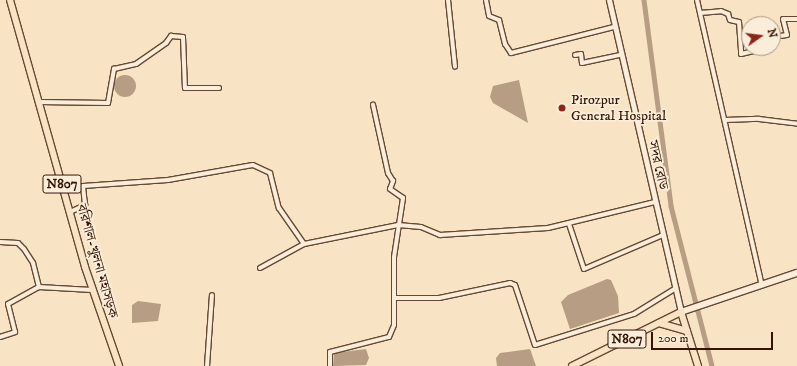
<!DOCTYPE html>
<html>
<head>
<meta charset="utf-8">
<style>
  body { margin:0 }
  #map { position:relative; width:797px; height:366px; overflow:hidden; background:#f8e4c4; font-family:"IM FELL DW Pica","Noto Serif Bengali",serif }
  div>[style] { position:absolute }
  .water>* { inset:0; background:#b69d83 }
  .round { border-radius:50% }
  .canal>* { height:4.5px; margin:-2.25px; padding:0 2.25px; transform-origin:2.25px; border-radius:2.25px; background:#b69d83 }
  .roads { filter:drop-shadow(1px 0 #664835) drop-shadow(-1px 0 #664835) drop-shadow(0 1px #664835) drop-shadow(0 -1px #664835) }
  .minor>* { height:4px; margin:-2px; padding:0 2px; transform-origin:2px; border-radius:2px; background:#faedd9 }
  .tertiary>* { height:5px; margin:-2.5px; padding:0 2.5px; transform-origin:2.5px; border-radius:2.5px; background:#faedd9 }
  .secondary>* { height:5.5px; margin:-2.75px; padding:0 2.75px; transform-origin:2.75px; border-radius:2.75px; background:#faedd9 }
  .trunk>* { height:6px; margin:-3px; padding:0 3px; transform-origin:3px; border-radius:3px; background:#f8e4c4 }
  .dots>* { width:11px; height:11px; translate:-50% -50%; box-sizing:border-box; border:2px solid #faedd9; border-radius:50% }
  span { translate:-50% -50%; white-space:nowrap; text-align:center; line-height:1.15; -webkit-text-stroke:3.5px #faedd9; paint-order:stroke }
  .shield-label span { padding:1px 3px; background:#faedd9; border:1px solid; border-radius:3px; -webkit-text-stroke-width:0 }
  .shield-label { font-size:13px; color:#351405; font-weight:700 }
  .poi-label { font-size:14px; color:#351405 }
  .left { translate:0 -50%; text-align:left }
  .street-label { font-size:14px; color:#351405 }
  .north { position:absolute; left:741px; top:16px; width:40px; height:40px; box-sizing:border-box; background:#faedd9; border:1px solid #ab9684; border-radius:50%; rotate:76deg; font-size:11px; font-weight:700; line-height:16px; text-align:center; color:#351405 }
  .north::after { content:''; display:block; margin:auto; width:14px; height:18px; background:#8f2418; clip-path:polygon(50% 0,100% 100%,50% 72%,0 100%) }
  .scale { position:absolute; left:651px; top:332px; width:122px; height:18px; box-sizing:border-box; border:2px solid #351405; border-top:0; padding-left:5px; font-size:12px; line-height:14px; white-space:nowrap; color:#351405; -webkit-text-stroke:3px #faedd9; paint-order:stroke }
</style>
</head>
<body>
<div id="map">
  <div class="water">
    <i class="round" style="left:114px;top:75px;width:22px;height:22px"></i>
    <i style="clip-path:polygon(519px 80px,528px 123px,493px 103px,490px 97px,493px 86px)"></i>
    <i style="clip-path:polygon(607px 279px,611px 280px,618px 296px,619px 313px,570px 329px,561px 302px,568px 295px)"></i>
    <i style="clip-path:polygon(138px 301px,161px 304px,158px 321px,132px 323px,132px 305px)"></i>
    <i style="clip-path:polygon(366px 349px,369px 358px,366px 365px,333px 366px,334px 353px)"></i>
    <i style="clip-path:polygon(530px 349px,536px 366px,497px 366px,496px 358px,500px 353px)"></i>
  </div>
  <div class="canal">
    <i style="left:644px;top:0;width:208px;rotate:82.5deg"></i>
    <i style="left:671px;top:206px;width:165px;rotate:75.6deg"></i>
  </div>
  <div class="roads">
    <div class="minor">
      <i style="left:448px;top:0;width:67px;rotate:84deg"></i>
      <i style="left:486px;top:0;width:16px;rotate:79deg"></i>
      <i style="left:489px;top:16px;width:11px;rotate:22deg"></i>
      <i style="left:499px;top:20px;width:25px;rotate:76deg"></i>
      <i style="left:505px;top:44px;width:11px;rotate:56deg"></i>
      <i style="left:511px;top:53px;width:106px;rotate:-14.2deg"></i>
      <i style="left:697px;top:0;width:292px;rotate:77.2deg"></i>
      <i style="left:700px;top:13px;width:21px;rotate:-5deg"></i>
      <i style="left:721px;top:11px;width:8px;rotate:23deg"></i>
      <i style="left:728px;top:14px;width:6px;rotate:72deg"></i>
      <i style="left:730px;top:20px;width:9px;rotate:13deg"></i>
      <i style="left:739px;top:22px;width:32px;rotate:86deg"></i>
      <i style="left:741px;top:54px;width:26px;rotate:-13deg"></i>
      <i style="left:773px;top:37px;width:14px;rotate:-8deg"></i>
      <i style="left:787px;top:35px;width:16px;rotate:-104deg"></i>
      <i style="left:783px;top:19px;width:14px"></i>
      <i style="left:575px;top:55px;width:6px;rotate:-9deg"></i>
      <i style="left:581px;top:54px;width:9px;rotate:84deg"></i>
      <i style="left:582px;top:63px;width:38px;rotate:-12deg"></i>
      <i style="left:39px;top:102px;width:69px;rotate:0.8deg"></i>
      <i style="left:108px;top:103px;width:35px;rotate:-80deg"></i>
      <i style="left:114px;top:69px;width:23px;rotate:-13deg"></i>
      <i style="left:136px;top:64px;width:37px;rotate:-35deg"></i>
      <i style="left:166px;top:43px;width:9px;rotate:-54deg"></i>
      <i style="left:171px;top:36px;width:12px;rotate:5deg"></i>
      <i style="left:183px;top:37px;width:51px;rotate:87.8deg"></i>
      <i style="left:185px;top:88px;width:34px"></i>
      <i style="left:725px;top:120px;width:34px;rotate:-2deg"></i>
      <i style="left:759px;top:119px;width:38px;rotate:7deg"></i>
      <i style="left:70px;top:212px;width:17px;rotate:-25deg"></i>
      <i style="left:85px;top:205px;width:19px;rotate:-96deg"></i>
      <i style="left:83px;top:186px;width:85px;rotate:-4deg"></i>
      <i style="left:168px;top:180px;width:86px;rotate:-10deg"></i>
      <i style="left:253px;top:165px;width:19px;rotate:25deg"></i>
      <i style="left:270px;top:173px;width:36px;rotate:76deg"></i>
      <i style="left:279px;top:208px;width:44px;rotate:55.2deg"></i>
      <i style="left:569px;top:224px;width:47px;rotate:71.6deg"></i>
      <i style="left:584px;top:269px;width:86px;rotate:-23.3deg"></i>
      <i style="left:0;top:242px;width:18px;rotate:3deg"></i>
      <i style="left:18px;top:243px;width:8px;rotate:45deg"></i>
      <i style="left:24px;top:249px;width:17px;rotate:57deg"></i>
      <i style="left:33px;top:263px;width:25px;rotate:76deg"></i>
      <i style="left:260px;top:268px;width:50px;rotate:-28.6deg"></i>
      <i style="left:304px;top:244px;width:96px;rotate:-11.4deg"></i>
      <i style="left:398px;top:225px;width:23px;rotate:5deg"></i>
      <i style="left:421px;top:227px;width:21px;rotate:23deg"></i>
      <i style="left:440px;top:235px;width:108px;rotate:-3.7deg"></i>
      <i style="left:548px;top:228px;width:110px;rotate:-13.7deg"></i>
      <i style="left:395px;top:298px;width:44px"></i>
      <i style="left:439px;top:298px;width:73px;rotate:-11.9deg"></i>
      <i style="left:510px;top:283px;width:5px;rotate:22deg"></i>
      <i style="left:515px;top:285px;width:63px;rotate:71.6deg"></i>
      <i style="left:535px;top:345px;width:104px;rotate:-17.4deg"></i>
      <i style="left:634px;top:314px;width:49px;rotate:-31.8deg"></i>
      <i style="left:0;top:337px;width:16px;rotate:-18deg"></i>
      <i style="left:15px;top:332px;width:29px;rotate:-104deg"></i>
      <i style="left:8px;top:304px;width:35px;rotate:-29deg"></i>
      <i style="left:39px;top:287px;width:53px;rotate:3.2deg"></i>
      <i style="left:207px;top:366px;width:71px;rotate:-86deg"></i>
      <i style="left:330px;top:366px;width:14px;rotate:-90deg"></i>
      <i style="left:330px;top:352px;width:61px;rotate:-14.3deg"></i>
      <i style="left:389px;top:337px;width:13px;rotate:-67deg"></i>
      <i style="left:394px;top:325px;width:68px;rotate:-90deg"></i>
      <i style="left:394px;top:257px;width:60px;rotate:-81.3deg"></i>
      <i style="left:403px;top:198px;width:16px;rotate:-145deg"></i>
      <i style="left:390px;top:189px;width:9px;rotate:-69deg"></i>
      <i style="left:393px;top:181px;width:9px;rotate:-122deg"></i>
      <i style="left:388px;top:173px;width:70px;rotate:-102.4deg"></i>
    </div>
    <div class="tertiary">
      <i style="left:609px;top:0;width:320px;rotate:77deg"></i>
    </div>
    <div class="secondary">
      <i style="left:681px;top:312px;width:122px;rotate:-18.6deg"></i>
    </div>
    <div class="trunk">
      <i style="left:10px;top:0;width:277px;rotate:74.3deg"></i>
      <i style="left:85px;top:267px;width:105px;rotate:71deg"></i>
      <i style="left:659px;top:323px;width:29px;rotate:16deg"></i>
      <i style="left:572px;top:366px;width:122px;rotate:-26.4deg"></i>
      <i style="left:681px;top:312px;width:57px;rotate:72.5deg"></i>
    </div>
  </div>
  <div class="dots">
    <i style="left:562px;top:108px;background:#8f2418"></i>
  </div>
  <div class="shield-label">
    <span style="left:62px;top:184px">N807</span>
    <span style="left:627px;top:339px">N807</span>
  </div>
  <div class="poi-label">
    <span class="left" style="left:571px;top:108px">Pirozpur<br>General Hospital</span>
  </div>
  <div class="street-label">
    <span style="left:658px;top:165px;rotate:77deg">সদর রোড</span>
    <span style="left:97px;top:261px;rotate:74deg">বরিশাল-খুলনা মহাসড়ক</span>
  </div>
  <div class="north">N</div>
  <div class="scale">200 m</div>
</div>
</body>
</html>
